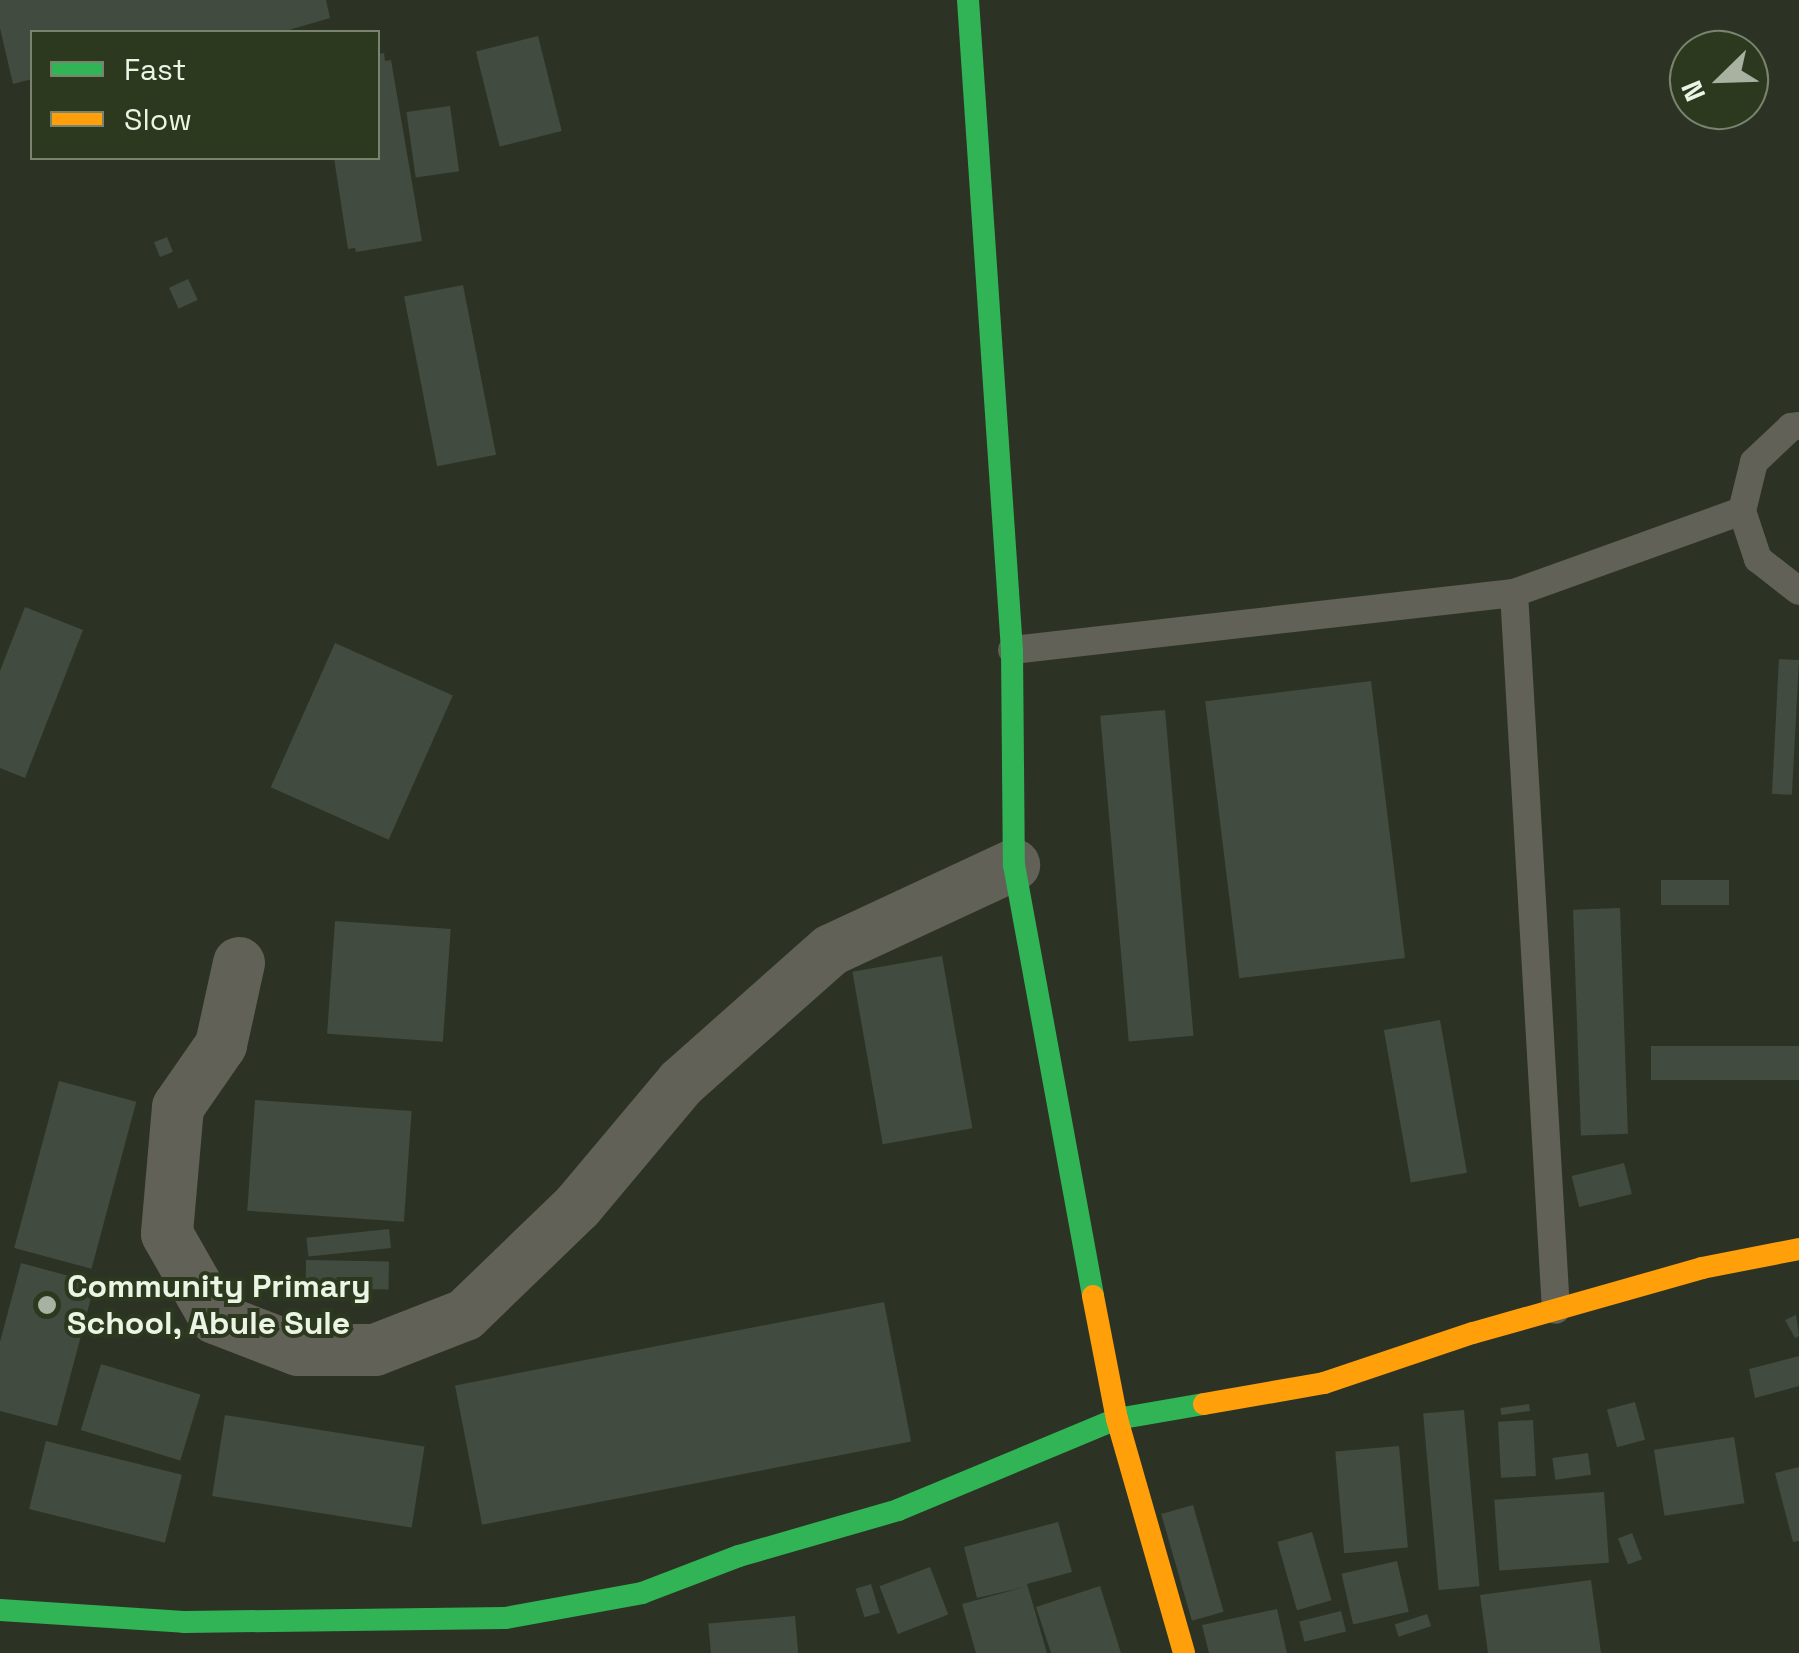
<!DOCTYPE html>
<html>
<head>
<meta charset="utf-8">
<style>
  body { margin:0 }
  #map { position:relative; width:1799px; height:1653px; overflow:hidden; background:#2c3325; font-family:"Space Grotesk",sans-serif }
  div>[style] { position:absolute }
  .building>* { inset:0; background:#414b40; transform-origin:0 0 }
  .lane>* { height:28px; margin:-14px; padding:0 14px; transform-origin:14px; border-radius:14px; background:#616157 }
  .street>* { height:52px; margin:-26px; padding:0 26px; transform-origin:26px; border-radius:26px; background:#616157 }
  .fast>* { height:22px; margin:-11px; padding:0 11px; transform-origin:11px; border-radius:11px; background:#30b455 }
  .slow>* { height:22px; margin:-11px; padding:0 11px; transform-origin:11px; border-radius:11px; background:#ff9f0a }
  .dots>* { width:28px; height:28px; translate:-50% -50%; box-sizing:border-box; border:5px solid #2d391f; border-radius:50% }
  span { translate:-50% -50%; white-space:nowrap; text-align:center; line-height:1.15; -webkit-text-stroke:8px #2d391f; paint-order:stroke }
  .poi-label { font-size:32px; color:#ecf5e5; font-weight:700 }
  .left { translate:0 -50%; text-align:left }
  .legend { position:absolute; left:30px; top:30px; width:350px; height:130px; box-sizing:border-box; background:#2d391f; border:2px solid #79846e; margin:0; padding:12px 18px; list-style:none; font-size:30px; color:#ecf5e5 }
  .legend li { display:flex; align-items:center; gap:20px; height:50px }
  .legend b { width:50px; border:2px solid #79846e }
  .north { position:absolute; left:1669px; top:30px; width:100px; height:100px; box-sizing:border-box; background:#2d391f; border:2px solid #79846e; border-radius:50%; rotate:247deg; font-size:28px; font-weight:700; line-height:40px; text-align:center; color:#ecf5e5 }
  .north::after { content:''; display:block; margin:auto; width:35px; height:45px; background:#a9b1a2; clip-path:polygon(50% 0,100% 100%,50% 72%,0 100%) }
</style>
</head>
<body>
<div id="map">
  <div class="building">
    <i style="clip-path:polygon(0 0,326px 0,330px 18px,282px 32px,32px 32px,32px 79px,13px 84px,0 28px)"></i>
    <i style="left:538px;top:36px;width:98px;height:64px;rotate:76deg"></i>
    <i style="clip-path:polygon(384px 53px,385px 61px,391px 60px,422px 241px,356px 252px,355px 248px,348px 249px,334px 158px,378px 158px,378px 54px)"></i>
    <i style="left:450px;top:106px;width:66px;height:44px;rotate:82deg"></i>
    <i style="left:167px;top:237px;width:16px;height:14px;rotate:68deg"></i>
    <i style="left:188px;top:279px;width:23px;height:21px;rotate:65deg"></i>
    <i style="left:463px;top:285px;width:173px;height:60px;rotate:79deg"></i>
    <i style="clip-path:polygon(25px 607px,83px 630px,25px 778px,0 768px,0 671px)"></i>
    <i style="left:335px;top:643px;width:129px;height:158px;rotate:24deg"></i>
    <i style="left:1779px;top:659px;width:20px;height:135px;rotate:3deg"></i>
    <i style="left:1371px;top:681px;width:279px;height:167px;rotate:83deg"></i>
    <i style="left:1165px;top:710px;width:327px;height:65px;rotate:85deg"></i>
    <i style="left:1729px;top:880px;width:25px;height:68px;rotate:90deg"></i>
    <i style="left:1620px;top:908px;width:226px;height:47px;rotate:88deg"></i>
    <i style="left:335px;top:921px;width:116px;height:113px;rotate:4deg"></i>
    <i style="left:942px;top:956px;width:175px;height:91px;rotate:80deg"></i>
    <i style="left:1440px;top:1020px;width:155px;height:57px;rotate:80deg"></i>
    <i style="left:1799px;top:1046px;width:34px;height:148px;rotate:90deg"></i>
    <i style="left:59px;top:1081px;width:80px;height:173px;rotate:15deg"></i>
    <i style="left:255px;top:1100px;width:157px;height:111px;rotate:4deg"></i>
    <i style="left:1624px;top:1163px;width:32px;height:54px;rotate:76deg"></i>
    <i style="left:389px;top:1229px;width:19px;height:83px;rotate:84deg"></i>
    <i style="left:306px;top:1260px;width:83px;height:28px;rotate:1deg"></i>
    <i style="clip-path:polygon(21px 1263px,95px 1283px,57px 1426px,0 1411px,0 1342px)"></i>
    <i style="left:884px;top:1302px;width:142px;height:437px;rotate:79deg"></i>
    <i style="clip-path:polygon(1796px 1315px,1799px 1336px,1795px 1338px,1785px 1320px)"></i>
    <i style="clip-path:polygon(1799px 1356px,1799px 1386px,1755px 1398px,1749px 1369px)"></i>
    <i style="left:101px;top:1364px;width:104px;height:69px;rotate:17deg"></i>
    <i style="left:1635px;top:1402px;width:39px;height:29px;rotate:75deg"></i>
    <i style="left:1529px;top:1404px;width:7px;height:29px;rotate:82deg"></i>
    <i style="left:1464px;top:1410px;width:177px;height:41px;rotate:85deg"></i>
    <i style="left:225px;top:1415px;width:202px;height:82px;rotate:9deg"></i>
    <i style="left:1533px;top:1420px;width:56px;height:35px;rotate:87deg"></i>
    <i style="left:1734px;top:1437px;width:67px;height:81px;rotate:81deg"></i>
    <i style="left:46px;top:1441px;width:140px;height:70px;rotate:14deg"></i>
    <i style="left:1399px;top:1446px;width:102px;height:64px;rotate:85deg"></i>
    <i style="left:1588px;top:1453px;width:22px;height:36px;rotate:82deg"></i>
    <i style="clip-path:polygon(1799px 1467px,1799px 1541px,1793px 1542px,1775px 1473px)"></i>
    <i style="left:1604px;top:1492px;width:71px;height:110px;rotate:86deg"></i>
    <i style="left:1193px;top:1505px;width:111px;height:33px;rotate:74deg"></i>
    <i style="clip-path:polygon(1058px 1522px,1072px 1572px,1027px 1584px,1047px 1653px,976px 1653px,962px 1604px,1024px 1587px,977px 1598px,964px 1547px)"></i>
    <i style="left:1312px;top:1532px;width:71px;height:36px;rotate:74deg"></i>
    <i style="left:1632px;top:1533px;width:28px;height:15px;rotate:69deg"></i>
    <i style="left:1397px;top:1561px;width:52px;height:57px;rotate:77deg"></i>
    <i style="left:930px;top:1567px;width:51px;height:54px;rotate:69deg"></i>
    <i style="clip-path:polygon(1591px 1580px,1601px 1653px,1488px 1653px,1480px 1595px)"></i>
    <i style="left:871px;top:1584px;width:30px;height:16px;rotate:73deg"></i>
    <i style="clip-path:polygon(1100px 1586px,1121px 1653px,1051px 1653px,1036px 1607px)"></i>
    <i style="clip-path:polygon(1277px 1609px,1287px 1653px,1209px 1653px,1202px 1625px)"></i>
    <i style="left:1341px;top:1611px;width:21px;height:43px;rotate:76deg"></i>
    <i style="left:1427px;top:1614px;width:13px;height:34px;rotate:72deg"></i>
    <i style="left:795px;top:1616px;width:37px;height:87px;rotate:85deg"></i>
  </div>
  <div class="lane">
    <i style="left:1799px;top:426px;width:8px;rotate:173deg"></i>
    <i style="left:1791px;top:427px;width:51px;rotate:136.6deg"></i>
    <i style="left:1754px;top:462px;width:50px;rotate:103.8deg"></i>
    <i style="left:1742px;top:511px;width:51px;rotate:71.6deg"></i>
    <i style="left:1758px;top:559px;width:52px;rotate:38deg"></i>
    <i style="left:1514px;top:593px;width:718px;rotate:86.65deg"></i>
    <i style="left:1012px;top:650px;width:505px;rotate:-6.48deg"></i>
    <i style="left:1514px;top:593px;width:242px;rotate:-19.8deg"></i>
  </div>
  <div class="street">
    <i style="left:239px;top:963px;width:84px;rotate:102.4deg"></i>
    <i style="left:221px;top:1045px;width:75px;rotate:124.7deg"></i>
    <i style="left:178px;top:1107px;width:127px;rotate:95deg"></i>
    <i style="left:167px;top:1234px;width:97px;rotate:60.3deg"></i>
    <i style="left:215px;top:1318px;width:89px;rotate:21.1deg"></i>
    <i style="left:298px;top:1350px;width:77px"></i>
    <i style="left:375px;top:1350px;width:97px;rotate:-21.3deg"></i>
    <i style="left:465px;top:1315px;width:156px;rotate:-44deg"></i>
    <i style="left:577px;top:1207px;width:162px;rotate:-50deg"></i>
    <i style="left:681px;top:1083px;width:200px;rotate:-41.6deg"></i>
    <i style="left:831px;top:950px;width:202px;rotate:-24.9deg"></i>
  </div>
  <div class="fast">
    <i style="left:968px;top:0;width:651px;rotate:86.13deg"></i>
    <i style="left:1012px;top:650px;width:215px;rotate:89.5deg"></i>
    <i style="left:1014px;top:865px;width:438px;rotate:79.6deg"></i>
    <i style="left:0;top:1610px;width:184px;rotate:3.7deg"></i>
    <i style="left:184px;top:1622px;width:321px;rotate:-0.7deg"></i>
    <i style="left:505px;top:1618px;width:139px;rotate:-10.3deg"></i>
    <i style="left:642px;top:1593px;width:104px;rotate:-20.9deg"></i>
    <i style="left:739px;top:1556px;width:166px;rotate:-16.1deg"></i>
    <i style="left:898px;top:1510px;width:237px;rotate:-22.6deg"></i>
    <i style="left:1117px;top:1419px;width:88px;rotate:-9.8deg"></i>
  </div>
  <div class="slow">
    <i style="left:1093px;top:1296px;width:125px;rotate:79deg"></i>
    <i style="left:1117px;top:1419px;width:243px;rotate:74deg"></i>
    <i style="left:1204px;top:1404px;width:122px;rotate:-9.9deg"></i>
    <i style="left:1324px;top:1383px;width:157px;rotate:-18.6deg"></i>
    <i style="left:1473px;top:1333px;width:238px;rotate:-15.8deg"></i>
    <i style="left:1702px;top:1268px;width:99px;rotate:-11.1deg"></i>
  </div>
  <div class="dots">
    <i style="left:47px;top:1305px;background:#a9b1a2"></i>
  </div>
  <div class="poi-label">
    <span class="left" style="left:67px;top:1305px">Community Primary<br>School, Abule Sule</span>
  </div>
  <ul class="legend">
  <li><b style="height:12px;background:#30b455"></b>Fast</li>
  <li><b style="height:12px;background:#ff9f0a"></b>Slow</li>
  </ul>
  <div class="north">N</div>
</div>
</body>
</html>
